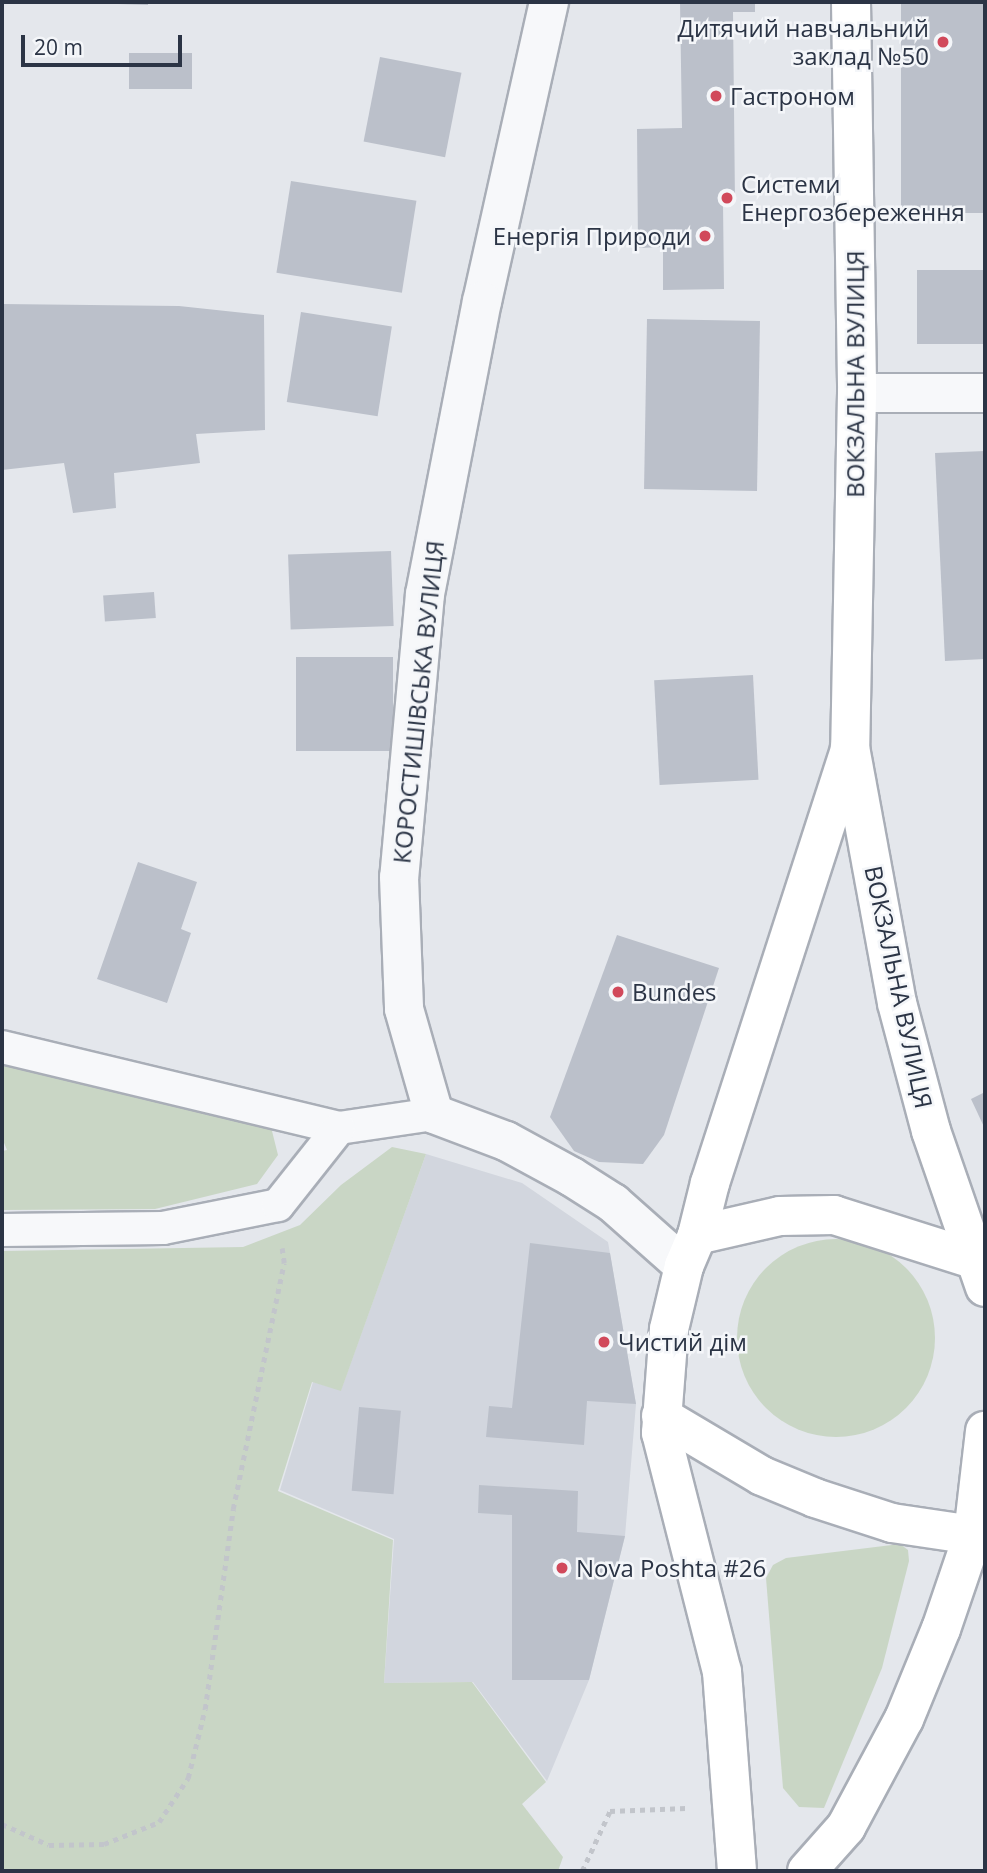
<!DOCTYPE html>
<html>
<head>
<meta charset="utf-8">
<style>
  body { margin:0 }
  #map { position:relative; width:987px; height:1873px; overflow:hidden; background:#e4e7ec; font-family:"Open Sans",sans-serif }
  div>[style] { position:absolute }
  .built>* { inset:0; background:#d2d6de }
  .green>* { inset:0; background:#c9d6c5 }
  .round { border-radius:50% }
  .building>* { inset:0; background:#bbc0ca; transform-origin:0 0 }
  .path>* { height:4.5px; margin-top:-2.25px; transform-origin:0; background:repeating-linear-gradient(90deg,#c2c5cb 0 5px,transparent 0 10px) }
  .roads { filter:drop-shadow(2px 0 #a9aeb7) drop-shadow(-2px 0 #a9aeb7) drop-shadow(0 2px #a9aeb7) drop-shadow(0 -2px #a9aeb7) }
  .service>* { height:32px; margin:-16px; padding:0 16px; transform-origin:16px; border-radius:16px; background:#f7f8fa }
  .minor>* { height:38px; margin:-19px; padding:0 19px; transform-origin:19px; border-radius:19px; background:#f7f8fa }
  .primary>* { height:38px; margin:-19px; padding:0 19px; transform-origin:19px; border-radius:19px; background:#fff }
  .dots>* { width:19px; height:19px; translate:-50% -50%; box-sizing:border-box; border:4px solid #f4f6f9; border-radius:50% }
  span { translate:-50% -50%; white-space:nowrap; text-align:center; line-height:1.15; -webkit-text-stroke:5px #f4f6f9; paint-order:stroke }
  .poi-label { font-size:24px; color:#2b3445 }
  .right { translate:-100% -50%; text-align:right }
  .left { translate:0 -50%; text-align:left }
  .street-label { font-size:24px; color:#2b3445 }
  .frame { position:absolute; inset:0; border:4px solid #2b3445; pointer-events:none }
  .scale { position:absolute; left:21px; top:35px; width:161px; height:32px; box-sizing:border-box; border:4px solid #2b3445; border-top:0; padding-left:9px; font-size:21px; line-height:24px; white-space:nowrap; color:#2b3445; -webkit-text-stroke:5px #f4f6f9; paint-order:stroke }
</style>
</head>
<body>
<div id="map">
  <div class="built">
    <i style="clip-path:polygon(426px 1154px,522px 1183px,608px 1242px,636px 1404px,625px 1536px,589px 1680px,547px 1781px,473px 1682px,384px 1683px,394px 1539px,280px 1490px,313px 1382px,341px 1390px)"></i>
  </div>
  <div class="green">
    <i style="clip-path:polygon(2px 1057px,271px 1127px,278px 1155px,257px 1184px,155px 1209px,2px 1210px,2px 1151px,7px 1150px,2px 1138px)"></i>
    <i style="clip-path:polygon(392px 1147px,426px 1154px,341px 1391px,312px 1382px,278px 1491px,393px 1540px,384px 1683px,472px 1682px,546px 1782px,522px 1804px,563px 1857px,558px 1871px,2px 1871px,2px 1251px,243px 1247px,300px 1225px,341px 1185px)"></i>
    <i class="round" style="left:737px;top:1239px;width:198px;height:198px"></i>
    <i style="clip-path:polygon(900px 1544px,908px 1550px,909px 1561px,882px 1668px,824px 1808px,799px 1807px,783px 1788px,766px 1578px,773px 1565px,786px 1558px)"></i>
  </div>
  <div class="building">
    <i style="clip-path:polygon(118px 2px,148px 2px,148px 5px,118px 4px)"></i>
    <i style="clip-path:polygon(680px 2px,755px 2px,755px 12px,733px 12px,735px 203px,723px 203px,724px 289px,663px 290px,663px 247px,638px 248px,637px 129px,682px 128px)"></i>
    <i style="left:901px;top:2px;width:84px;height:211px"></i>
    <i style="left:129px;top:53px;width:63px;height:36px"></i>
    <i style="left:380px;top:57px;width:83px;height:86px;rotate:11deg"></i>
    <i style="left:291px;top:181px;width:127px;height:93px;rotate:9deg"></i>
    <i style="left:985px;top:270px;width:74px;height:68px;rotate:90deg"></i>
    <i style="clip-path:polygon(2px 304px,179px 306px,264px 315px,265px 430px,196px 434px,200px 463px,114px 473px,116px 508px,73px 513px,64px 463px,2px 470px)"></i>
    <i style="left:301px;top:312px;width:92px;height:91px;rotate:9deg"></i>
    <i style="left:647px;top:319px;width:113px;height:170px;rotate:1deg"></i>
    <i style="clip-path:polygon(985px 451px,985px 659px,945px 661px,935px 453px)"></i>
    <i style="left:391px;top:551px;width:75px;height:103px;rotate:88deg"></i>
    <i style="left:154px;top:592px;width:26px;height:51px;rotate:86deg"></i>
    <i style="left:296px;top:657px;width:97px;height:94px"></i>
    <i style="left:753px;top:675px;width:105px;height:99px;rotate:87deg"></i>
    <i style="clip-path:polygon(138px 862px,197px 882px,181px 929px,191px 933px,167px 1003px,97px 979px)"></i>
    <i style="clip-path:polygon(617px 935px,719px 968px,664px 1135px,643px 1164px,599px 1162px,574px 1151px,550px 1117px)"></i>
    <i style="clip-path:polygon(985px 1092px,985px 1129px,971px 1099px)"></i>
    <i style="clip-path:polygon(530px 1243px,610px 1253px,636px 1404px,587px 1401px,584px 1445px,486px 1437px,489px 1406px,512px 1408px)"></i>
    <i style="left:359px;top:1407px;width:42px;height:84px;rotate:5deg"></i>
    <i style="clip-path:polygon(479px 1485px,578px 1491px,577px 1532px,625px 1536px,589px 1680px,512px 1680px,512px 1515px,478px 1513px)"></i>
  </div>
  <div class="path">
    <i style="left:2px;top:1824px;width:51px;rotate:24.1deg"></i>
    <i style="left:49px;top:1845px;width:55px;rotate:-1deg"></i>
    <i style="left:104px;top:1844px;width:59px;rotate:-21.8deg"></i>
    <i style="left:159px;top:1822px;width:53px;rotate:-56.6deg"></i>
    <i style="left:188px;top:1778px;width:71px;rotate:-76.2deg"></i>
    <i style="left:205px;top:1709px;width:202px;rotate:-82deg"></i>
    <i style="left:233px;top:1509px;width:251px;rotate:-78.3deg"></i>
    <i style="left:284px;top:1263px;width:15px;rotate:-98deg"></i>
    <i style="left:582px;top:1871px;width:66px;rotate:-65deg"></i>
    <i style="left:610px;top:1811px;width:76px;rotate:-2.3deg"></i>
  </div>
  <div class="roads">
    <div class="service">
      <i style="left:2px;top:1047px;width:347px;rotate:13.5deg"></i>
      <i style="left:339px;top:1128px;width:96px;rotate:-8.4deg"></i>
      <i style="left:2px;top:1230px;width:161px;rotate:-0.7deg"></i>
      <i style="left:163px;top:1228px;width:117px;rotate:-11.3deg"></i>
      <i style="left:278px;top:1205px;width:98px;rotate:-51.6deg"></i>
    </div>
    <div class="minor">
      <i style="left:549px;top:2px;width:306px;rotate:102.6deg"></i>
      <i style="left:482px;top:301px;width:298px;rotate:101deg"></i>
      <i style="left:425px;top:594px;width:284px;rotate:95.2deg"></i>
      <i style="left:399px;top:877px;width:132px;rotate:87.8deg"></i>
      <i style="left:404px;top:1009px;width:109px;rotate:74.1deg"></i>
      <i style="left:434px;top:1114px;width:77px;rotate:20.6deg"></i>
      <i style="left:506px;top:1141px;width:75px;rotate:28.6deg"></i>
      <i style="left:572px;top:1177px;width:49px;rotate:32.4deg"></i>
      <i style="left:613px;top:1203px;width:95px;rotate:41.6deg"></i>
      <i style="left:857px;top:393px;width:128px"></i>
    </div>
    <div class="primary">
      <i style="left:851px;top:2px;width:391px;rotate:89.1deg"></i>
      <i style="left:857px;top:393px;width:354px;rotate:91.1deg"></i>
      <i style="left:850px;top:747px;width:260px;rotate:79.6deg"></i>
      <i style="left:897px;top:1003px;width:132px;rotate:75.1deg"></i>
      <i style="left:931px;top:1131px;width:165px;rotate:70.9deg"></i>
      <i style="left:697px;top:1235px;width:85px;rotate:-12.9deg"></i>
      <i style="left:780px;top:1216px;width:54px;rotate:-1.1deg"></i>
      <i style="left:834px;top:1215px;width:152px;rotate:17.6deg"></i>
      <i style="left:661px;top:1416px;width:117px;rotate:30.7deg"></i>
      <i style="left:762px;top:1476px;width:57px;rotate:22.5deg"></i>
      <i style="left:815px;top:1498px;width:81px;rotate:18deg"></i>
      <i style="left:892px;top:1523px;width:82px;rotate:8.4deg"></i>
      <i style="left:737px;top:1871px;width:200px;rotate:-94.3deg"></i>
      <i style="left:722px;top:1672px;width:247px;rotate:-104.3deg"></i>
      <i style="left:661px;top:1433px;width:104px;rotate:-85.6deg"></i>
      <i style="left:669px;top:1329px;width:65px;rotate:-76.6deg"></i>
      <i style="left:684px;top:1266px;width:34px;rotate:-67deg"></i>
      <i style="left:697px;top:1235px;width:54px;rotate:-76deg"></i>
      <i style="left:710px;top:1183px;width:453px;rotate:-72.1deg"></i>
      <i style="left:807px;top:1871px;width:59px;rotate:-48.4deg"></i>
      <i style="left:846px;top:1827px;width:123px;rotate:-61.8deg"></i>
      <i style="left:904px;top:1719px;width:97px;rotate:-67.7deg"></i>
      <i style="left:941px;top:1629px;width:99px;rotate:-71.2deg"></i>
      <i style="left:973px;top:1535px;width:105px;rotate:-83.4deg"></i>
    </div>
  </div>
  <div class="dots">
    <i style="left:943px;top:42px;background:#d1495b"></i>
    <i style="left:716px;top:96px;background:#d1495b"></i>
    <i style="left:727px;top:198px;background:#d1495b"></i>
    <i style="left:705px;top:236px;background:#d1495b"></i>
    <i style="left:618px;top:992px;background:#d1495b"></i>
    <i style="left:604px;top:1342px;background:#d1495b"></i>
    <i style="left:562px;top:1568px;background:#d1495b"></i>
  </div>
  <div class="poi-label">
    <span class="right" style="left:929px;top:42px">Дитячий навчальний<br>заклад №50</span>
    <span class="left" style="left:730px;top:96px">Гастроном</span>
    <span class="left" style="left:741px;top:198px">Системи<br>Енергозбереження</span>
    <span class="right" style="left:691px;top:236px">Енергія Природи</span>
    <span class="left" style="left:632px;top:992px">Bundes</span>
    <span class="left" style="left:618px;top:1342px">Чистий дім</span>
    <span class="left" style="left:576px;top:1568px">Nova Poshta #26</span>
  </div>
  <div class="street-label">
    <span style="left:855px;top:374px;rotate:-90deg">ВОКЗАЛЬНА ВУЛИЦЯ</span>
    <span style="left:418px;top:702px;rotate:-84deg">КОРОСТИШІВСЬКА ВУЛИЦЯ</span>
    <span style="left:899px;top:987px;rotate:78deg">ВОКЗАЛЬНА ВУЛИЦЯ</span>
  </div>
  <div class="frame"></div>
  <div class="scale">20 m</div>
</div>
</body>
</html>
